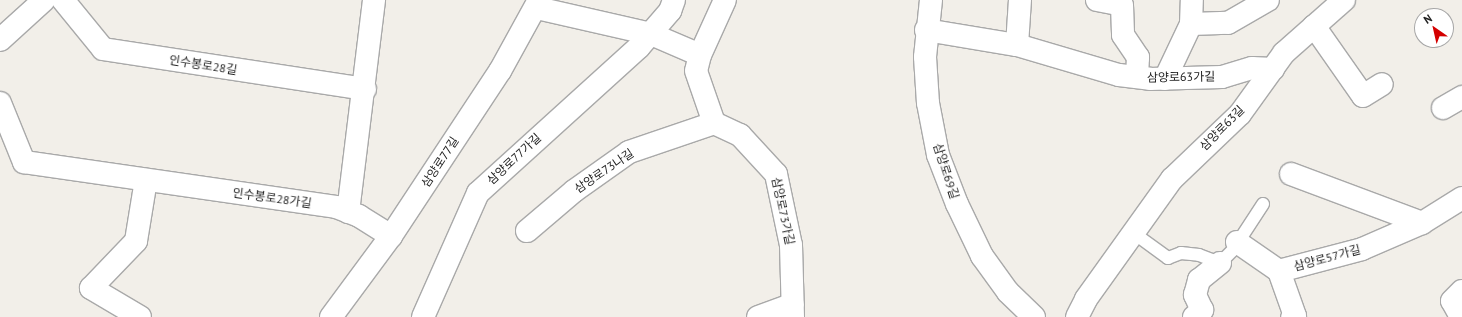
<!DOCTYPE html>
<html>
<head>
<meta charset="utf-8">
<style>
  body { margin:0 }
  #map { position:relative; width:1462px; height:317px; overflow:hidden; background:#f2efe9; font-family:"PT Sans","Noto Sans KR",sans-serif }
  div>[style] { position:absolute }
  .roads { filter:drop-shadow(1px 0 #a9a9a9) drop-shadow(-1px 0 #a9a9a9) drop-shadow(0 1px #a9a9a9) drop-shadow(0 -1px #a9a9a9) }
  .lane>* { height:12px; margin:-6px; padding:0 6px; transform-origin:6px; border-radius:6px; background:#fff }
  .street>* { height:22px; margin:-11px; padding:0 11px; transform-origin:11px; border-radius:11px; background:#fff }
  span { translate:-50% -50%; white-space:nowrap; text-align:center; line-height:1.15; -webkit-text-stroke:3.5px #fff; paint-order:stroke }
  .street-label { font-size:12px; color:#222 }
  .north { position:absolute; left:1414px; top:8px; width:40px; height:40px; box-sizing:border-box; background:#fff; border:1px solid #a7a7a7; border-radius:50%; rotate:326deg; font-size:11px; font-weight:700; line-height:16px; text-align:center; color:#222 }
  .north::after { content:''; display:block; margin:auto; width:14px; height:18px; background:#d40000; clip-path:polygon(50% 0,100% 100%,50% 72%,0 100%) }
</style>
</head>
<body>
<div id="map">
  <div class="roads">
    <div class="lane">
      <i style="left:1135px;top:234px;width:41px;rotate:36deg"></i>
      <i style="left:1168px;top:258px;width:14px;rotate:-21deg"></i>
      <i style="left:1181px;top:253px;width:18px;rotate:6deg"></i>
      <i style="left:1199px;top:255px;width:22px;rotate:21deg"></i>
      <i style="left:1220px;top:263px;width:18px;rotate:-45deg"></i>
      <i style="left:1233px;top:250px;width:55px;rotate:-56.9deg"></i>
    </div>
    <div class="street">
      <i style="left:63px;top:0;width:63px;rotate:50.8deg"></i>
      <i style="left:103px;top:49px;width:265px;rotate:8.7deg"></i>
      <i style="left:725px;top:0;width:60px;rotate:114.4deg"></i>
      <i style="left:700px;top:55px;width:16px;rotate:104deg"></i>
      <i style="left:696px;top:71px;width:55px;rotate:70.9deg"></i>
      <i style="left:714px;top:123px;width:29px;rotate:25deg"></i>
      <i style="left:740px;top:135px;width:53px;rotate:47.3deg"></i>
      <i style="left:776px;top:174px;width:73px;rotate:78.1deg"></i>
      <i style="left:791px;top:245px;width:72px;rotate:88.4deg"></i>
      <i style="left:931px;top:0;width:57px;rotate:96deg"></i>
      <i style="left:925px;top:57px;width:46px;rotate:86.3deg"></i>
      <i style="left:928px;top:103px;width:53px;rotate:79.1deg"></i>
      <i style="left:938px;top:155px;width:53px;rotate:68.8deg"></i>
      <i style="left:957px;top:204px;width:58px;rotate:64.3deg"></i>
      <i style="left:982px;top:256px;width:44px;rotate:54.2deg"></i>
      <i style="left:1008px;top:292px;width:36px;rotate:44deg"></i>
      <i style="left:1097px;top:0;width:25px;rotate:11deg"></i>
      <i style="left:1122px;top:5px;width:30px;rotate:88deg"></i>
      <i style="left:1123px;top:35px;width:27px;rotate:56deg"></i>
      <i style="left:1138px;top:57px;width:20px;rotate:93deg"></i>
      <i style="left:537px;top:8px;width:117px;rotate:12.8deg"></i>
      <i style="left:651px;top:34px;width:53px;rotate:23.2deg"></i>
      <i style="left:1191px;top:24px;width:37px;rotate:-2deg"></i>
      <i style="left:1228px;top:23px;width:46px;rotate:-29.9deg"></i>
      <i style="left:1314px;top:26px;width:85px;rotate:55deg"></i>
      <i style="left:1363px;top:96px;width:22px;rotate:-32deg"></i>
      <i style="left:926px;top:30px;width:92px;rotate:9.4deg"></i>
      <i style="left:1017px;top:45px;width:106px;rotate:16.4deg"></i>
      <i style="left:1119px;top:75px;width:31px;rotate:7deg"></i>
      <i style="left:1150px;top:79px;width:72px;rotate:-1.6deg"></i>
      <i style="left:1222px;top:77px;width:31px;rotate:-17deg"></i>
      <i style="left:1252px;top:68px;width:21px;rotate:3deg"></i>
      <i style="left:0;top:40px;width:59px;rotate:-42.3deg"></i>
      <i style="left:1017px;top:45px;width:45px;rotate:-86.2deg"></i>
      <i style="left:1165px;top:79px;width:61px;rotate:-64.7deg"></i>
      <i style="left:1191px;top:24px;width:24px;rotate:-88deg"></i>
      <i style="left:0;top:103px;width:64px;rotate:67.9deg"></i>
      <i style="left:24px;top:162px;width:315px;rotate:8.2deg"></i>
      <i style="left:336px;top:207px;width:25px;rotate:21deg"></i>
      <i style="left:359px;top:216px;width:38px;rotate:32deg"></i>
      <i style="left:1443px;top:108px;width:22px;rotate:-30deg"></i>
      <i style="left:1291px;top:174px;width:140px;rotate:20.5deg"></i>
      <i style="left:348px;top:212px;width:214px;rotate:-83deg"></i>
      <i style="left:527px;top:231px;width:62px;rotate:-40.4deg"></i>
      <i style="left:574px;top:191px;width:67px;rotate:-35.3deg"></i>
      <i style="left:629px;top:152px;width:90px;rotate:-18.8deg"></i>
      <i style="left:1237px;top:242px;width:51px;rotate:34.6deg"></i>
      <i style="left:1279px;top:271px;width:86px;rotate:-14.8deg"></i>
      <i style="left:1362px;top:249px;width:65px;rotate:-23.4deg"></i>
      <i style="left:1422px;top:223px;width:47px;rotate:-32deg"></i>
      <i style="left:1279px;top:271px;width:48px;rotate:70.4deg"></i>
      <i style="left:1295px;top:316px;width:3px;rotate:162deg"></i>
      <i style="left:140px;top:317px;width:57px;rotate:-149.4deg"></i>
      <i style="left:91px;top:288px;width:65px;rotate:-46.2deg"></i>
      <i style="left:136px;top:241px;width:62px;rotate:-80.7deg"></i>
      <i style="left:331px;top:317px;width:101px;rotate:-53.5deg"></i>
      <i style="left:391px;top:236px;width:198px;rotate:-56.6deg"></i>
      <i style="left:500px;top:71px;width:81px;rotate:-61.2deg"></i>
      <i style="left:423px;top:317px;width:136px;rotate:-66.1deg"></i>
      <i style="left:478px;top:193px;width:217px;rotate:-42.2deg"></i>
      <i style="left:639px;top:47px;width:48px;rotate:-49.3deg"></i>
      <i style="left:670px;top:11px;width:12px;rotate:-70deg"></i>
      <i style="left:758px;top:317px;width:37px;rotate:-20deg"></i>
      <i style="left:1077px;top:317px;width:20px;rotate:-63deg"></i>
      <i style="left:1086px;top:299px;width:148px;rotate:-54.4deg"></i>
      <i style="left:1172px;top:179px;width:94px;rotate:-43.7deg"></i>
      <i style="left:1240px;top:114px;width:75px;rotate:-54.2deg"></i>
      <i style="left:1284px;top:53px;width:80px;rotate:-41.5deg"></i>
      <i style="left:1194px;top:317px;width:11px;rotate:-41deg"></i>
      <i style="left:1202px;top:310px;width:17px;rotate:-115deg"></i>
      <i style="left:1195px;top:295px;width:16px;rotate:-75deg"></i>
      <i style="left:1199px;top:280px;width:27px;rotate:-39deg"></i>
      <i style="left:1461px;top:317px;width:18px;rotate:-119deg"></i>
      <i style="left:1452px;top:301px;width:14px;rotate:-45deg"></i>
    </div>
  </div>
  <div class="street-label">
    <span style="left:203px;top:65px;rotate:9deg">인수봉로28길</span>
    <span style="left:1181px;top:77px;rotate:-1deg">삼양로63가길</span>
    <span style="left:1222px;top:128px;rotate:-45deg">삼양로63길</span>
    <span style="left:514px;top:159px;rotate:-43deg">삼양로77가길</span>
    <span style="left:440px;top:162px;rotate:-57deg">삼양로77길</span>
    <span style="left:604px;top:171px;rotate:-34deg">삼양로73나길</span>
    <span style="left:946px;top:171px;rotate:72deg">삼양로69길</span>
    <span style="left:272px;top:198px;rotate:8deg">인수봉로28가길</span>
    <span style="left:783px;top:211px;rotate:78deg">삼양로73가길</span>
    <span style="left:1327px;top:258px;rotate:-15deg">삼양로57가길</span>
  </div>
  <div class="north">N</div>
</div>
</body>
</html>
